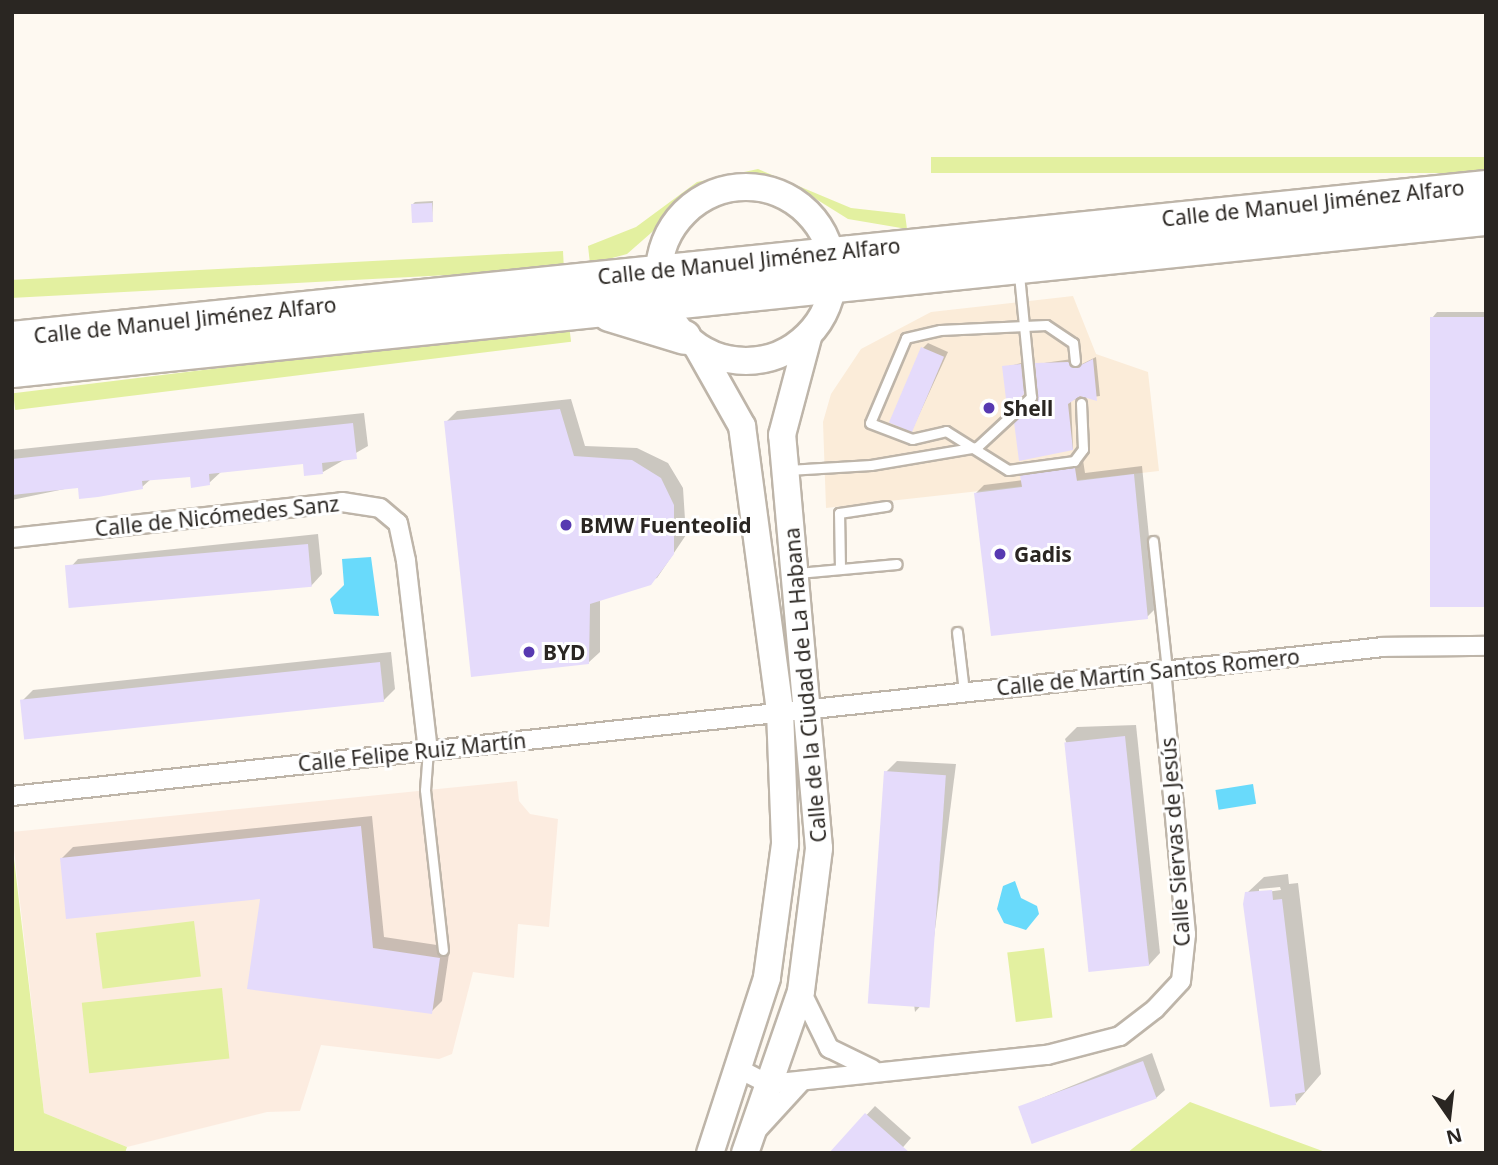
<!DOCTYPE html>
<html>
<head>
<meta charset="utf-8">
<style>
  body { margin:0 }
  #map { position:relative; width:1498px; height:1165px; overflow:hidden; background:#fef9f1; font-family:"Noto Sans",sans-serif }
  div>[style] { position:absolute }
  .built>* { inset:0; background:#fbecd9 }
  .education>* { inset:0; background:#fcece0 }
  .green>* { inset:0; background:#e3f0a0; transform-origin:0 0 }
  .water>* { inset:0; background:#69dafb; transform-origin:0 0 }
  .shadow>* { inset:0; background:#0003 }
  .building>* { inset:0; background:#e5dbfb; transform-origin:0 0 }
  .roads { filter:drop-shadow(2px 0 #beb5a9) drop-shadow(-2px 0 #beb5a9) drop-shadow(0 2px #beb5a9) drop-shadow(0 -2px #beb5a9) }
  .lane>* { height:9px; margin:-4.5px; padding:0 4.5px; transform-origin:4.5px; border-radius:4.5px; background:#fff }
  .street>* { height:18px; margin:-9px; padding:0 9px; transform-origin:9px; border-radius:9px; background:#fff }
  .secondary>* { height:26px; margin:-13px; padding:0 13px; transform-origin:13px; border-radius:13px; background:#fff }
  .secondary>.ring { margin:-13px; padding:0; box-sizing:content-box; background:none; border:26px solid #fff; border-radius:50% }
  .highway>* { height:33px; margin:-16.5px; padding:0 16.5px; transform-origin:16.5px; border-radius:16.5px; background:#fff }
  .dots>* { width:19px; height:19px; translate:-50% -50%; box-sizing:border-box; border:4px solid #fff; border-radius:50% }
  span { translate:-50% -50%; white-space:nowrap; text-align:center; line-height:1.15; -webkit-text-stroke:6px #fff; paint-order:stroke }
  .street-label { font-size:21px; color:#2a2622 }
  .poi-label { font-size:21px; color:#2a2622; font-weight:700 }
  .left { translate:0 -50%; text-align:left }
  .frame { position:absolute; inset:0; border:14px solid #2a2622; pointer-events:none }
  .north { position:absolute; left:1414px; top:1081px; width:70px; height:70px; -webkit-text-stroke:5px #fff; paint-order:stroke; rotate:166deg; font-size:19px; font-weight:700; line-height:28px; text-align:center; color:#2a2622 }
  .north::after { content:''; display:block; margin:auto; width:24px; height:32px; background:#2a2622; clip-path:polygon(50% 0,100% 100%,50% 72%,0 100%) }
</style>
</head>
<body>
<div id="map">
  <div class="built">
    <i style="clip-path:polygon(1073px 296px,1096px 354px,1148px 372px,1159px 471px,826px 508px,823px 422px,831px 394px,861px 349px,931px 312px)"></i>
  </div>
  <div class="education">
    <i style="clip-path:polygon(517px 781px,519px 801px,530px 814px,558px 819px,549px 927px,518px 924px,514px 978px,473px 972px,452px 1054px,439px 1059px,321px 1045px,300px 1111px,267px 1112px,127px 1147px,44px 1113px,12px 832px)"></i>
  </div>
  <div class="green">
    <i style="left:1486px;top:157px;width:16px;height:555px;rotate:90deg"></i>
    <i style="clip-path:polygon(758px 169px,851px 208px,905px 214px,907px 229px,848px 219px,800px 189px,745px 175px,708px 183px,627px 254px,590px 264px,588px 246px,636px 227px,697px 182px)"></i>
    <i style="left:563px;top:251px;width:18px;height:554px;rotate:87deg"></i>
    <i style="left:569px;top:325px;width:17px;height:560px;rotate:83deg"></i>
    <i style="clip-path:polygon(12px 842px,44px 1113px,127px 1147px,125px 1153px,12px 1153px)"></i>
    <i style="left:194px;top:921px;width:56px;height:99px;rotate:83deg"></i>
    <i style="left:1044px;top:948px;width:70px;height:37px;rotate:83deg"></i>
    <i style="left:222px;top:988px;width:71px;height:141px;rotate:84deg"></i>
    <i style="clip-path:polygon(1190px 1102px,1233px 1118px,1328px 1153px,1127px 1153px)"></i>
  </div>
  <div class="water">
    <i style="clip-path:polygon(371px 557px,379px 616px,334px 614px,330px 599px,344px 585px,342px 559px)"></i>
    <i style="left:1253px;top:784px;width:20px;height:38px;rotate:81deg"></i>
    <i style="clip-path:polygon(1015px 881px,1021px 898px,1037px 906px,1039px 914px,1026px 930px,1004px 923px,997px 909px,1003px 886px)"></i>
  </div>
  <div class="shadow">
    <i style="clip-path:polygon(433px 201px,432px 221px,413px 204px,415px 202px)"></i>
    <i style="clip-path:polygon(1437px 312px,1486px 312px,1486px 605px,1432px 318px)"></i>
    <i style="clip-path:polygon(928px 343px,948px 352px,912px 430px,923px 348px)"></i>
    <i style="clip-path:polygon(1096px 357px,1100px 396px,1071px 400px,1073px 449px,1020px 459px,1040px 400px,1037px 364px,1072px 359px,1080px 365px)"></i>
    <i style="clip-path:polygon(1022px 363px,1025px 390px,1012px 402px,1004px 367px)"></i>
    <i style="clip-path:polygon(571px 399px,585px 446px,637px 448px,668px 463px,683px 488px,686px 535px,657px 578px,600px 598px,600px 652px,588px 663px,446px 422px,457px 411px)"></i>
    <i style="clip-path:polygon(364px 413px,368px 446px,323px 472px,304px 463px,222px 471px,209px 483px,192px 475px,151px 479px,142px 487px,79px 486px,12px 500px,12px 450px)"></i>
    <i style="clip-path:polygon(1083px 460px,1085px 473px,1142px 466px,1156px 608px,1147px 617px,976px 493px,984px 485px,1023px 480px,1031px 468px)"></i>
    <i style="clip-path:polygon(318px 534px,322px 574px,311px 586px,67px 571px,78px 559px)"></i>
    <i style="clip-path:polygon(391px 652px,395px 689px,383px 701px,22px 701px,33px 690px)"></i>
    <i style="clip-path:polygon(1136px 725px,1160px 953px,1149px 965px,1065px 739px,1077px 727px)"></i>
    <i style="clip-path:polygon(897px 761px,956px 764px,926px 1000px,915px 1012px,886px 772px)"></i>
    <i style="clip-path:polygon(372px 816px,384px 937px,450px 947px,442px 1001px,431px 1012px,262px 897px,62px 858px,73px 847px)"></i>
    <i style="clip-path:polygon(evenodd,1288px 874px,1289px 884px,1298px 883px,1321px 1074px,1296px 1103px,1247px 893px,1264px 877px,1288px 874px,1280px 887px,1281px 890px,1259px 893px,1259px 889px,1280px 887px)"></i>
    <i style="clip-path:polygon(1152px 1053px,1165px 1090px,1156px 1098px,1020px 1107px)"></i>
    <i style="clip-path:polygon(875px 1106px,911px 1138px,898px 1153px,831px 1153px)"></i>
  </div>
  <div class="building">
    <i style="left:432px;top:203px;width:19px;height:21px;rotate:87deg"></i>
    <i style="left:1430px;top:317px;width:56px;height:290px"></i>
    <i style="left:921px;top:347px;width:25px;height:82px;rotate:23deg"></i>
    <i style="clip-path:polygon(1093px 359px,1097px 401px,1080px 396px,1068px 404px,1073px 450px,1019px 461px,1014px 422px,1038px 399px,1035px 363px,1068px 362px,1075px 368px)"></i>
    <i style="clip-path:polygon(1021px 364px,1024px 394px,1013px 405px,1006px 399px,1002px 366px)"></i>
    <i style="clip-path:polygon(560px 409px,574px 456px,632px 460px,661px 478px,674px 505px,674px 554px,651px 585px,590px 604px,589px 664px,471px 677px,444px 421px)"></i>
    <i style="clip-path:polygon(353px 423px,357px 459px,322px 463px,323px 474px,304px 476px,303px 464px,209px 474px,210px 485px,191px 488px,190px 477px,142px 481px,143px 489px,98px 497px,79px 499px,78px 488px,12px 495px,12px 459px)"></i>
    <i style="clip-path:polygon(1075px 468px,1077px 481px,1134px 474px,1148px 619px,991px 636px,974px 493px,1022px 487px,1020px 475px)"></i>
    <i style="left:308px;top:544px;width:43px;height:244px;rotate:85deg"></i>
    <i style="left:380px;top:662px;width:40px;height:362px;rotate:84deg"></i>
    <i style="left:1125px;top:736px;width:231px;height:61px;rotate:84deg"></i>
    <i style="left:884px;top:771px;width:62px;height:233px;rotate:4deg"></i>
    <i style="clip-path:polygon(361px 826px,373px 948px,440px 958px,432px 1014px,247px 989px,260px 899px,66px 919px,60px 858px)"></i>
    <i style="clip-path:polygon(1272px 890px,1273px 900px,1282px 899px,1305px 1092px,1295px 1094px,1296px 1105px,1270px 1107px,1243px 904px,1245px 892px)"></i>
    <i style="left:1143px;top:1061px;width:40px;height:133px;rotate:70deg"></i>
    <i style="clip-path:polygon(865px 1113px,910px 1153px,829px 1153px)"></i>
  </div>
  <div class="roads">
    <div class="lane">
      <i style="left:1075px;top:361px;width:18px;rotate:-96deg"></i>
      <i style="left:1073px;top:343px;width:32px;rotate:-146deg"></i>
      <i style="left:1046px;top:325px;width:106px;rotate:177.3deg"></i>
      <i style="left:940px;top:330px;width:35px;rotate:167deg"></i>
      <i style="left:906px;top:338px;width:92px;rotate:113deg"></i>
      <i style="left:870px;top:423px;width:45px;rotate:20.9deg"></i>
      <i style="left:912px;top:439px;width:35px;rotate:-13deg"></i>
      <i style="left:946px;top:431px;width:73px;rotate:32.2deg"></i>
      <i style="left:1008px;top:470px;width:67px;rotate:-7.8deg"></i>
      <i style="left:1074px;top:461px;width:15px;rotate:-53deg"></i>
      <i style="left:1083px;top:449px;width:46px;rotate:-92.5deg"></i>
      <i style="left:788px;top:470px;width:83px;rotate:-3.4deg"></i>
      <i style="left:871px;top:465px;width:108px;rotate:-9.6deg"></i>
      <i style="left:977px;top:447px;width:74px;rotate:-42.8deg"></i>
      <i style="left:1031px;top:397px;width:124px;rotate:-95.6deg"></i>
      <i style="left:1153px;top:541px;width:130px;rotate:83.8deg"></i>
      <i style="left:840px;top:568px;width:55px;rotate:-91deg"></i>
      <i style="left:839px;top:513px;width:48px;rotate:-8.5deg"></i>
      <i style="left:798px;top:573px;width:99px;rotate:-5.2deg"></i>
      <i style="left:957px;top:632px;width:60px;rotate:83.3deg"></i>
      <i style="left:428px;top:750px;width:40px;rotate:94.3deg"></i>
      <i style="left:425px;top:790px;width:161px;rotate:83.6deg"></i>
    </div>
    <div class="street">
      <i style="left:12px;top:538px;width:332px;rotate:-6.2deg"></i>
      <i style="left:342px;top:502px;width:38px;rotate:9deg"></i>
      <i style="left:380px;top:508px;width:23px;rotate:40deg"></i>
      <i style="left:398px;top:523px;width:39px;rotate:78deg"></i>
      <i style="left:406px;top:561px;width:190px;rotate:83.4deg"></i>
      <i style="left:12px;top:796px;width:1379px;rotate:-6.2deg"></i>
      <i style="left:1383px;top:647px;width:103px;rotate:-0.6deg"></i>
      <i style="left:801px;top:991px;width:64px;rotate:63.8deg"></i>
      <i style="left:829px;top:1048px;width:48px;rotate:26deg"></i>
      <i style="left:739px;top:1069px;width:34px;rotate:27deg"></i>
      <i style="left:769px;top:1084px;width:280px;rotate:-6deg"></i>
      <i style="left:1047px;top:1055px;width:75px;rotate:-14.6deg"></i>
      <i style="left:1120px;top:1036px;width:44px;rotate:-37.6deg"></i>
      <i style="left:1155px;top:1009px;width:38px;rotate:-47deg"></i>
      <i style="left:1181px;top:981px;width:47px;rotate:-83.9deg"></i>
      <i style="left:1186px;top:934px;width:265px;rotate:-95.4deg"></i>
      <i style="left:758px;top:1129px;width:64px;rotate:-47.5deg"></i>
    </div>
    <div class="secondary">
      <i class="ring" style="left:659px;top:187px;width:148px;height:148px"></i>
      <i style="left:698px;top:348px;width:90px;rotate:60.6deg"></i>
      <i style="left:742px;top:426px;width:288px;rotate:82.4deg"></i>
      <i style="left:780px;top:711px;width:133px;rotate:87.8deg"></i>
      <i style="left:785px;top:844px;width:135px;rotate:97.7deg"></i>
      <i style="left:767px;top:978px;width:184px;rotate:108deg"></i>
      <i style="left:745px;top:1153px;width:171px;rotate:-70.9deg"></i>
      <i style="left:801px;top:991px;width:144px;rotate:-82.8deg"></i>
      <i style="left:819px;top:848px;width:415px;rotate:-95.1deg"></i>
      <i style="left:782px;top:435px;width:101px;rotate:-75.1deg"></i>
    </div>
    <div class="highway">
      <i style="left:609px;top:314px;width:78px;rotate:17deg"></i>
      <i style="left:12px;top:338px;width:1482px;rotate:-5.85deg"></i>
      <i style="left:12px;top:370px;width:1482px;rotate:-5.89deg"></i>
    </div>
  </div>
  <div class="dots">
    <i style="left:989px;top:408px;background:#5739b1"></i>
    <i style="left:566px;top:525px;background:#5739b1"></i>
    <i style="left:1000px;top:554px;background:#5739b1"></i>
    <i style="left:529px;top:652px;background:#5739b1"></i>
  </div>
  <div class="street-label">
    <span style="left:1313px;top:203px;rotate:-6deg">Calle de Manuel Jiménez Alfaro</span>
    <span style="left:749px;top:261px;rotate:-6deg">Calle de Manuel Jiménez Alfaro</span>
    <span style="left:185px;top:320px;rotate:-6deg">Calle de Manuel Jiménez Alfaro</span>
    <span style="left:217px;top:516px;rotate:-6deg">Calle de Nicómedes Sanz</span>
    <span style="left:1148px;top:672px;rotate:-6deg">Calle de Martín Santos Romero</span>
    <span style="left:805px;top:685px;rotate:-95deg">Calle de la Ciudad de La Habana</span>
    <span style="left:412px;top:752px;rotate:-6deg">Calle Felipe Ruiz Martín</span>
    <span style="left:1175px;top:842px;rotate:-94deg">Calle Siervas de Jesús</span>
  </div>
  <div class="poi-label">
    <span class="left" style="left:1003px;top:408px">Shell</span>
    <span class="left" style="left:580px;top:525px">BMW Fuenteolid</span>
    <span class="left" style="left:1014px;top:554px">Gadis</span>
    <span class="left" style="left:543px;top:652px">BYD</span>
  </div>
  <div class="frame"></div>
  <div class="north">N</div>
</div>
</body>
</html>
